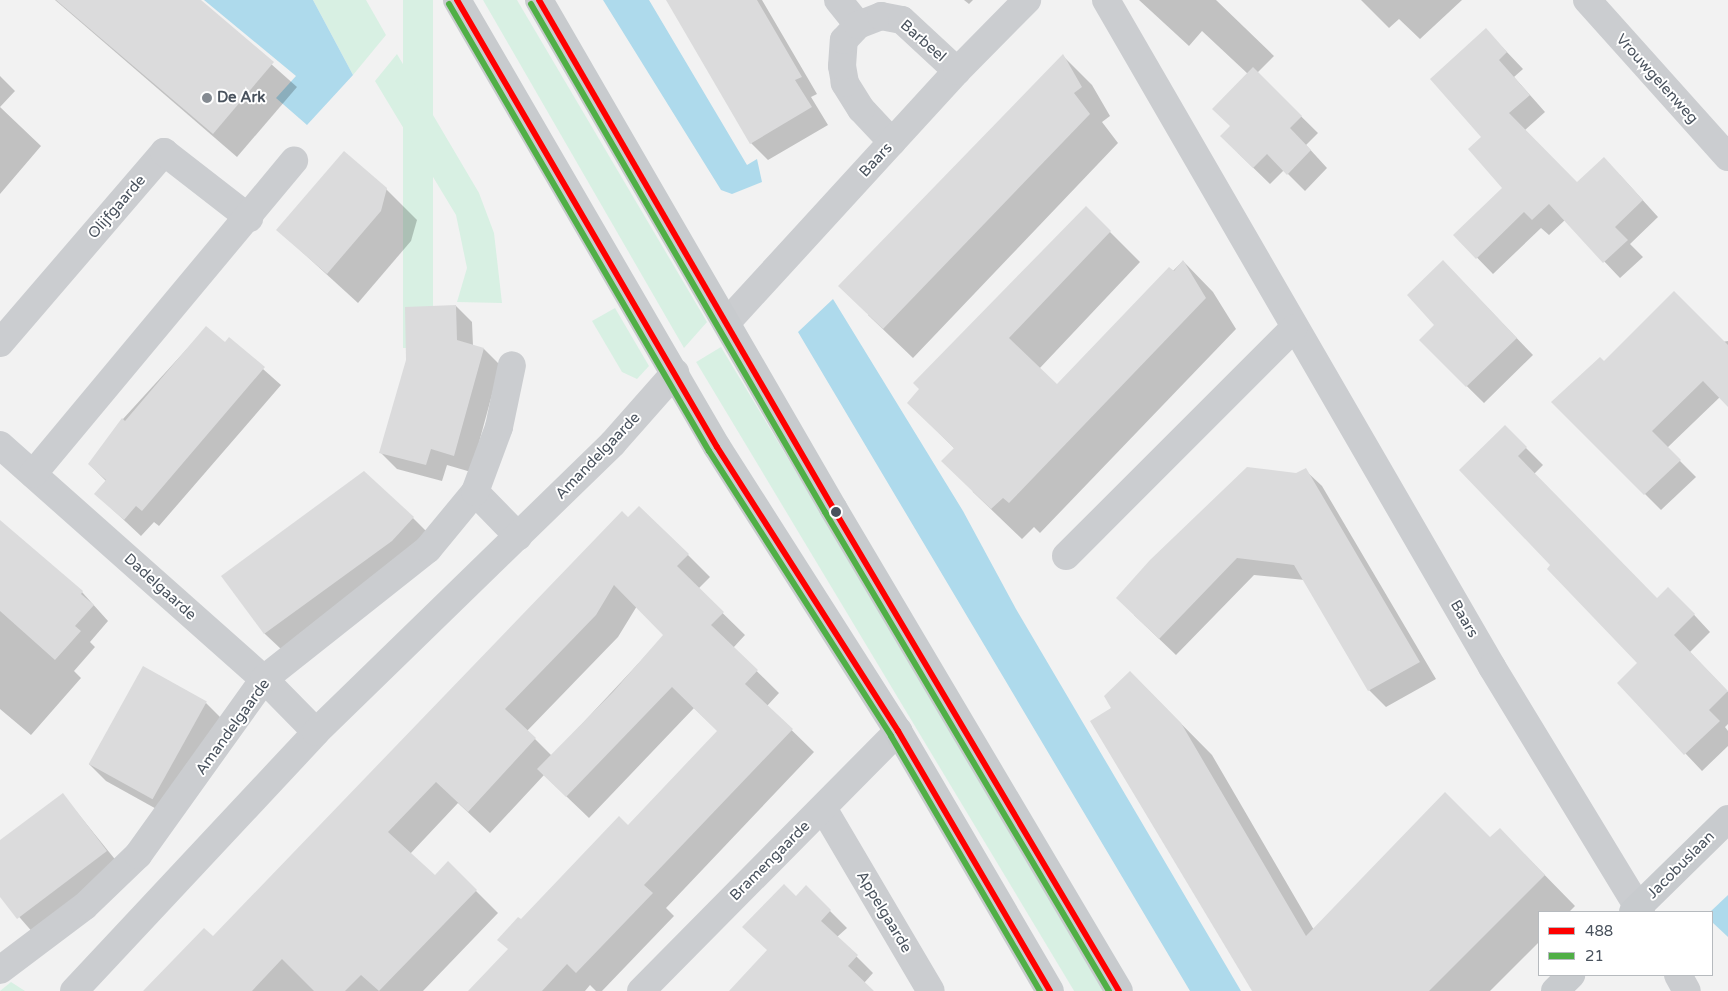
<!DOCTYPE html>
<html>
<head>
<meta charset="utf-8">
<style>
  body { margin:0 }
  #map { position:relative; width:1728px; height:991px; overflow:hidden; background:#f2f2f2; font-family:"Varela Round",sans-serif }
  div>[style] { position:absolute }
  .green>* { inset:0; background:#d8f0e3; transform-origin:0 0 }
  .water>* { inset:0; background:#aedaec }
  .shadow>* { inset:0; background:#0003 }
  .building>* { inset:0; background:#dbdbdc; transform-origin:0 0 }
  .minor>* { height:28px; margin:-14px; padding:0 14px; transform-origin:14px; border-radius:14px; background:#cbcdd0 }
  .major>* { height:28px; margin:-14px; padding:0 14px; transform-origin:14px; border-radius:14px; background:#c8cbce }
  .bus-1>* { height:6px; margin:-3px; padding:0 3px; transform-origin:3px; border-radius:3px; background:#f00 }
  .bus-2>* { height:6px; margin:-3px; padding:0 3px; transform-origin:3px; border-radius:3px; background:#50af46 }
  .dots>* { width:14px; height:14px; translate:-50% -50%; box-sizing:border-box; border:2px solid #fff; border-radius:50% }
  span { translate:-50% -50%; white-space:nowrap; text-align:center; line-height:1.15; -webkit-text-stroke:4px #fff; paint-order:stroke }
  .street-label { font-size:15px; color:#49525d }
  .poi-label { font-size:15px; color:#49525d; font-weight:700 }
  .left { translate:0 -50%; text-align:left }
  .legend { position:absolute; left:1538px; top:911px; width:175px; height:65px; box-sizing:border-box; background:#fff; border:1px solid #b6babe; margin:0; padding:6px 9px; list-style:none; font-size:15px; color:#49525d }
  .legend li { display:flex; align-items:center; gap:10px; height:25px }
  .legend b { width:25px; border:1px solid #b6babe }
</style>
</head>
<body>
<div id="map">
  <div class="green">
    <i style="clip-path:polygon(313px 0,366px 0,386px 35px,353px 75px)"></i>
    <i style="left:403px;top:0;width:30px;height:348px"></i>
    <i style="clip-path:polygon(483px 0,517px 0,707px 322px,684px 348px)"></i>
    <i style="clip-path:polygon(397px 54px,479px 193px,494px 233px,502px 303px,457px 302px,467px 268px,456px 215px,375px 81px)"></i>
    <i style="clip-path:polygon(615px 308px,649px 366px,637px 379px,622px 372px,592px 321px)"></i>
    <i style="left:721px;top:347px;width:749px;height:29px;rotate:59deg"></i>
    <i style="clip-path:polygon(11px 982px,25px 991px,0 991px)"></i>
  </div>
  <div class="water">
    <i style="clip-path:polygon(204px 0,313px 0,353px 75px,307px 125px,276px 98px,296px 76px)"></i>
    <i style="clip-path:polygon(603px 0,649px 0,747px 165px,757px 159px,762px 182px,732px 194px,721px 190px)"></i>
    <i style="clip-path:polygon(833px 299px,963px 511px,1016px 609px,1241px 991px,1190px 991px,798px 332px)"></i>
    <i style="clip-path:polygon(1728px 895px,1728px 937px,1712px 922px,1710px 912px)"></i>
  </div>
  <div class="shadow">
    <i style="clip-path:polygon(55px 0,199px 0,297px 87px,237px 157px)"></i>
    <i style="clip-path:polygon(667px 0,762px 0,817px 94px,811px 97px,828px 125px,768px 160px,751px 143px)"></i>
    <i style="clip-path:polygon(964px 0,973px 0,969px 4px)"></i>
    <i style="clip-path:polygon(1139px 0,1216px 0,1274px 56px,1257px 73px,1318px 133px,1306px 145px,1327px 168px,1305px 191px,1284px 170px,1270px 184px,1238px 153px,1231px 127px,1248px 74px,1202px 31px,1189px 46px)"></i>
    <i style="clip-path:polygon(1361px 0,1462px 0,1420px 39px,1399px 19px,1389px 28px)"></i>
    <i style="clip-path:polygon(1486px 30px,1523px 69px,1514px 77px,1545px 112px,1525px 130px,1577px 184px,1620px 175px,1658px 217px,1630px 244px,1643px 257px,1620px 278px,1565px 220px,1549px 235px,1541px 228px,1493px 274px,1455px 235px,1504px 188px,1483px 137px)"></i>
    <i style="clip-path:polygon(1063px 56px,1092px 85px,1110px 116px,1102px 122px,1118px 143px,913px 358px,868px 315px)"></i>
    <i style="clip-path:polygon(0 76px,15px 91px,0 107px,41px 146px,0 194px)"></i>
    <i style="clip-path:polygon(386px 189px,417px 220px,411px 241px,358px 303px,278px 230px)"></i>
    <i style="clip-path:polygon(1086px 208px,1140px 262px,1039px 369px,1057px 386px,1183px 261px,1213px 292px,1236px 329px,1040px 533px,1034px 527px,1022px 539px,973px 492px,955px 449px,939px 433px)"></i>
    <i style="clip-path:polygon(1460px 279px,1533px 355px,1484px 403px,1420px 340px,1436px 325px)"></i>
    <i style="clip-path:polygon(456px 306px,472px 322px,473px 346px,484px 349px,500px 365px,471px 472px,447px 465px,442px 481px,397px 469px,381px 453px)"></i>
    <i style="clip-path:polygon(206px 328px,225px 344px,229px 339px,281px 385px,159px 526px,154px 522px,141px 536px,96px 494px,107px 482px,89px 464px,123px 419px)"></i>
    <i style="clip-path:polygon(1728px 341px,1728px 405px,1720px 397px,1667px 448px,1696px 477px,1661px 510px,1553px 402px,1604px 362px)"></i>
    <i style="clip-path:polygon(1505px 427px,1543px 465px,1534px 474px,1658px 600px,1685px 605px,1710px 632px,1690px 652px,1728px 692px,1728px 724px,1725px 727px,1728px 731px,1728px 746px,1702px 771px,1619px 683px,1639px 663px,1552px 565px)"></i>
    <i style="clip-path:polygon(1305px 470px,1322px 486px,1436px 679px,1386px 707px,1369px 690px,1305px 580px,1254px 575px,1176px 655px,1134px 615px,1296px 474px)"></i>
    <i style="clip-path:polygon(413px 518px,429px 534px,282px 650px,265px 634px,223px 576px)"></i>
    <i style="clip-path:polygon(evenodd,628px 518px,688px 555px,710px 577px,698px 589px,745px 635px,733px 648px,779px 693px,767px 706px,814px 752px,666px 908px,674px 916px,602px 991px,596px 991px,590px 985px,585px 991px,470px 991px,509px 950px,521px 921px,628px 826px,719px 732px,694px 708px,589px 818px,544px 775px,490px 833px,458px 803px,410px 854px,435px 877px,448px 863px,498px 913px,423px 991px,145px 991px,213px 938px,628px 518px,637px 606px,665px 635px,552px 756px,527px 731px,618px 637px,637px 606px)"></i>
    <i style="clip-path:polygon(0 521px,82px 592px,108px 621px,90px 642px,95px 647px,74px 671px,81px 678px,31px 735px,0 709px)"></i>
    <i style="clip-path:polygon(1130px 672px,1212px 755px,1314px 930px,1530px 860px,1575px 906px,1569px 912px,1539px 912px,1539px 942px,1490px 991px,1254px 991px,1112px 709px)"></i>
    <i style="clip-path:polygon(206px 703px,223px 720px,169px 816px,106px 781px,89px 764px)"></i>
    <i style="clip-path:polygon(63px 795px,122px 868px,35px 935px,0 895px,0 842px)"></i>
    <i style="clip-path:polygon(806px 887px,847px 928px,837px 937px,873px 973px,864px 983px,872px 991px,731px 991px,768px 951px,796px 897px)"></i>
  </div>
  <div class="building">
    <i style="clip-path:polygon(56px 0,201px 0,274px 62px,213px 134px)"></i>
    <i style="clip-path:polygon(666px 0,757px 0,802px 77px,795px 80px,812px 107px,750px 144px)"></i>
    <i style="clip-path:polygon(1486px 28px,1507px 52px,1499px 60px,1530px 95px,1509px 113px,1577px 182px,1604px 157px,1643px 200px,1615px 227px,1628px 240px,1603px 263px,1549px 204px,1532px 220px,1524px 212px,1476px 259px,1453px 235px,1502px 188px,1468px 149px,1481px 137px,1430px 79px)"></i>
    <i style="clip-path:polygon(1063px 54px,1082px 87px,1074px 93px,1090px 114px,883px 329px,838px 286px)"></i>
    <i style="clip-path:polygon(1253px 67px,1302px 116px,1290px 128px,1311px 150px,1287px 175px,1267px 154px,1253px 168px,1220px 136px,1230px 126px,1212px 109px)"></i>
    <i style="clip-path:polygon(344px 151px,387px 188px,381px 211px,327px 274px,276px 230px)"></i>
    <i style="clip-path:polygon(1086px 206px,1111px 231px,1009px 338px,1057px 384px,1169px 267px,1174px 271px,1183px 260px,1206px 298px,1009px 503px,1003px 498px,991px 509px,941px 461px,954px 448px,907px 403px,919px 389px,913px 383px)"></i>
    <i style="clip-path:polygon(1443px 260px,1517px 338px,1466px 387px,1419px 340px,1434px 325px,1407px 295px)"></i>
    <i style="clip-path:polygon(1674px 291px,1728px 345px,1728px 407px,1703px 381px,1652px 431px,1681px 460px,1644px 495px,1551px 402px,1600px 357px,1604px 361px)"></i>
    <i style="clip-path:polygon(456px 305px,457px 340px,484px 348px,454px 456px,431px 449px,426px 465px,379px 453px,406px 360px,405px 307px)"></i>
    <i style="clip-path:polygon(206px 326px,225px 342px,229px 337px,265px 367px,142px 511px,136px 506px,124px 520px,94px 494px,106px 480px,88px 464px,122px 418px,125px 421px)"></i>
    <i style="clip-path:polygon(1505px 425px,1527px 447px,1518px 456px,1657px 598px,1668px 587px,1695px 614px,1674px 635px,1728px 691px,1709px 710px,1720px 721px,1684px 755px,1617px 683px,1637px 663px,1547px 569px,1550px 565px,1459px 470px)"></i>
    <i style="clip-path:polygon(1247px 467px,1296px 473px,1306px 468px,1420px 662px,1368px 691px,1294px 565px,1237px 558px,1159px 639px,1116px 598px,1150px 560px)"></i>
    <i style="clip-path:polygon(364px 471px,414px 517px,392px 541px,264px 634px,221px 576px)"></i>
    <i style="clip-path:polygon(639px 506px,689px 554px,677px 566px,724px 612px,711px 625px,758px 670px,745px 684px,793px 729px,644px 885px,653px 893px,576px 973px,567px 964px,542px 991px,468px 991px,508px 949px,497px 940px,518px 917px,521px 919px,619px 816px,628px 825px,717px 731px,672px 687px,566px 797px,537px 769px,613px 692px,663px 635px,614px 585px,596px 615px,505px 709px,536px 738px,468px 812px,436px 782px,388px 832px,435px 875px,448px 861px,477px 890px,379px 991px,361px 975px,345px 991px,314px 991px,282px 959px,252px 991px,143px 991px,204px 928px,213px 936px,622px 511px,628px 517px)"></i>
    <i style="clip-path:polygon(0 520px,83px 591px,81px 594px,94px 605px,75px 626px,81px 631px,55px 660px,0 611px)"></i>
    <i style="left:143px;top:666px;width:73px;height:112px;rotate:29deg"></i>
    <i style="clip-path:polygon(1130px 671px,1181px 723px,1306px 936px,1445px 792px,1490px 837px,1500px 828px,1545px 875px,1429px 991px,1252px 991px,1090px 721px,1111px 708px,1104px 696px)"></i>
    <i style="clip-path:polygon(63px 793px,107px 851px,17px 919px,0 897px,0 840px)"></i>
    <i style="clip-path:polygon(784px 884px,796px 896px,806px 885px,831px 910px,821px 921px,858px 955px,848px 966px,874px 991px,729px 991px,767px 950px,742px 927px)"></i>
  </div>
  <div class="minor">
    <i style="left:838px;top:0;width:32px;rotate:51deg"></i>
    <i style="left:1106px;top:0;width:771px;rotate:59.94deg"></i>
    <i style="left:1492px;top:667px;width:287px;rotate:58.7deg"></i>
    <i style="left:1587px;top:0;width:211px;rotate:48.1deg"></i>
    <i style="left:892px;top:142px;width:45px;rotate:-133.2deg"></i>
    <i style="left:861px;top:109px;width:31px;rotate:-122deg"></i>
    <i style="left:845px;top:83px;width:17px;rotate:-100deg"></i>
    <i style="left:842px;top:66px;width:26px;rotate:-86deg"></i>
    <i style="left:844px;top:40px;width:21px;rotate:-47deg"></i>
    <i style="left:858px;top:25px;width:25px;rotate:-21deg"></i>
    <i style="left:881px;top:16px;width:21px;rotate:11deg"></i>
    <i style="left:902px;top:20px;width:75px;rotate:42.8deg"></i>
    <i style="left:727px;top:322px;width:340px;rotate:-47.5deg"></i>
    <i style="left:957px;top:71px;width:100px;rotate:-45.4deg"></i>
    <i style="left:0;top:343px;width:252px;rotate:-49.3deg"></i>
    <i style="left:164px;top:152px;width:108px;rotate:37.8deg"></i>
    <i style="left:0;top:445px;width:353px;rotate:41.6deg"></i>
    <i style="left:264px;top:679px;width:74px;rotate:45.5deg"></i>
    <i style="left:33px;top:474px;width:408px;rotate:-50.2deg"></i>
    <i style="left:475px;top:492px;width:62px;rotate:45.7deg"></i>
    <i style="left:1066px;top:556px;width:322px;rotate:-45deg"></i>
    <i style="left:823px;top:808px;width:212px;rotate:59.5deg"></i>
    <i style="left:0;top:970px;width:106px;rotate:-37deg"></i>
    <i style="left:85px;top:906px;width:74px;rotate:-43.9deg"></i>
    <i style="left:138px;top:855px;width:216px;rotate:-54.4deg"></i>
    <i style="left:264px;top:679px;width:209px;rotate:-38.4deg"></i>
    <i style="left:428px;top:549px;width:74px;rotate:-50.5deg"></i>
    <i style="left:475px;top:492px;width:69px;rotate:-69.7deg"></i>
    <i style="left:499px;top:427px;width:63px;rotate:-78.2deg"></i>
    <i style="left:1678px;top:975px;width:18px;rotate:61deg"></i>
    <i style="left:74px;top:991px;width:354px;rotate:-46.9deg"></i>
    <i style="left:316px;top:732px;width:414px;rotate:-44.2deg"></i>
    <i style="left:613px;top:443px;width:94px;rotate:-48.5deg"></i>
    <i style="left:641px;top:991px;width:366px;rotate:-45.3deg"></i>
  </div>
  <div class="major">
    <i style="left:457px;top:0;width:517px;rotate:59.82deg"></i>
    <i style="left:717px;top:447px;width:337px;rotate:57.5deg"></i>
    <i style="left:898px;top:731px;width:301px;rotate:59.7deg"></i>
    <i style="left:539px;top:0;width:587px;rotate:59.94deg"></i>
    <i style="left:833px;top:508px;width:561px;rotate:59.37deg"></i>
    <i style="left:1633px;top:912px;width:133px;rotate:-44.4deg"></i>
    <i style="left:1555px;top:991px;width:23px;rotate:-45deg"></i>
  </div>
  <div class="bus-1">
    <i style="left:457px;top:0;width:517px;rotate:59.82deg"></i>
    <i style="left:717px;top:447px;width:337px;rotate:57.5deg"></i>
    <i style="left:898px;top:731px;width:301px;rotate:59.7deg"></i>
    <i style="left:539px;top:0;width:587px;rotate:59.94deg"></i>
    <i style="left:833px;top:508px;width:561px;rotate:59.37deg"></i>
  </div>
  <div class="bus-2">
    <i style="left:449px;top:4px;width:517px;rotate:59.82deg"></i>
    <i style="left:709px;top:451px;width:338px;rotate:57.4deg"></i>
    <i style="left:891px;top:736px;width:295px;rotate:59.7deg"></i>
    <i style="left:531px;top:4px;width:587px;rotate:59.94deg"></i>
    <i style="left:825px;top:512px;width:557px;rotate:59.34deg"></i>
  </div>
  <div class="dots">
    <i style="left:207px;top:98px;background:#848a91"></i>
    <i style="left:836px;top:512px;background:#49525d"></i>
  </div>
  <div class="street-label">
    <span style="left:923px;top:41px;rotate:41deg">Barbeel</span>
    <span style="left:1657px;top:79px;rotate:48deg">Vrouwgelenweg</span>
    <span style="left:876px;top:160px;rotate:-47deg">Baars</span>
    <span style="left:117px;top:207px;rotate:-49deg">Olijfgaarde</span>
    <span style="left:598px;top:456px;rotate:-46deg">Amandelgaarde</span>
    <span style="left:160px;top:587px;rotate:42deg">Dadelgaarde</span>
    <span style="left:1464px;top:619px;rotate:60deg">Baars</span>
    <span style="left:233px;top:727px;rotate:-54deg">Amandelgaarde</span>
    <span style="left:770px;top:861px;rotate:-45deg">Bramengaarde</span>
    <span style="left:1681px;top:865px;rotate:-45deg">Jacobuslaan</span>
    <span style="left:884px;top:912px;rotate:59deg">Appelgaarde</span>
  </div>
  <div class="poi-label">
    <span class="left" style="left:217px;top:98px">De Ark</span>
  </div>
  <ul class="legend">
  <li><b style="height:6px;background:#f00"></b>488</li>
  <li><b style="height:6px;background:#50af46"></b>21</li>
  </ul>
</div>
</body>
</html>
